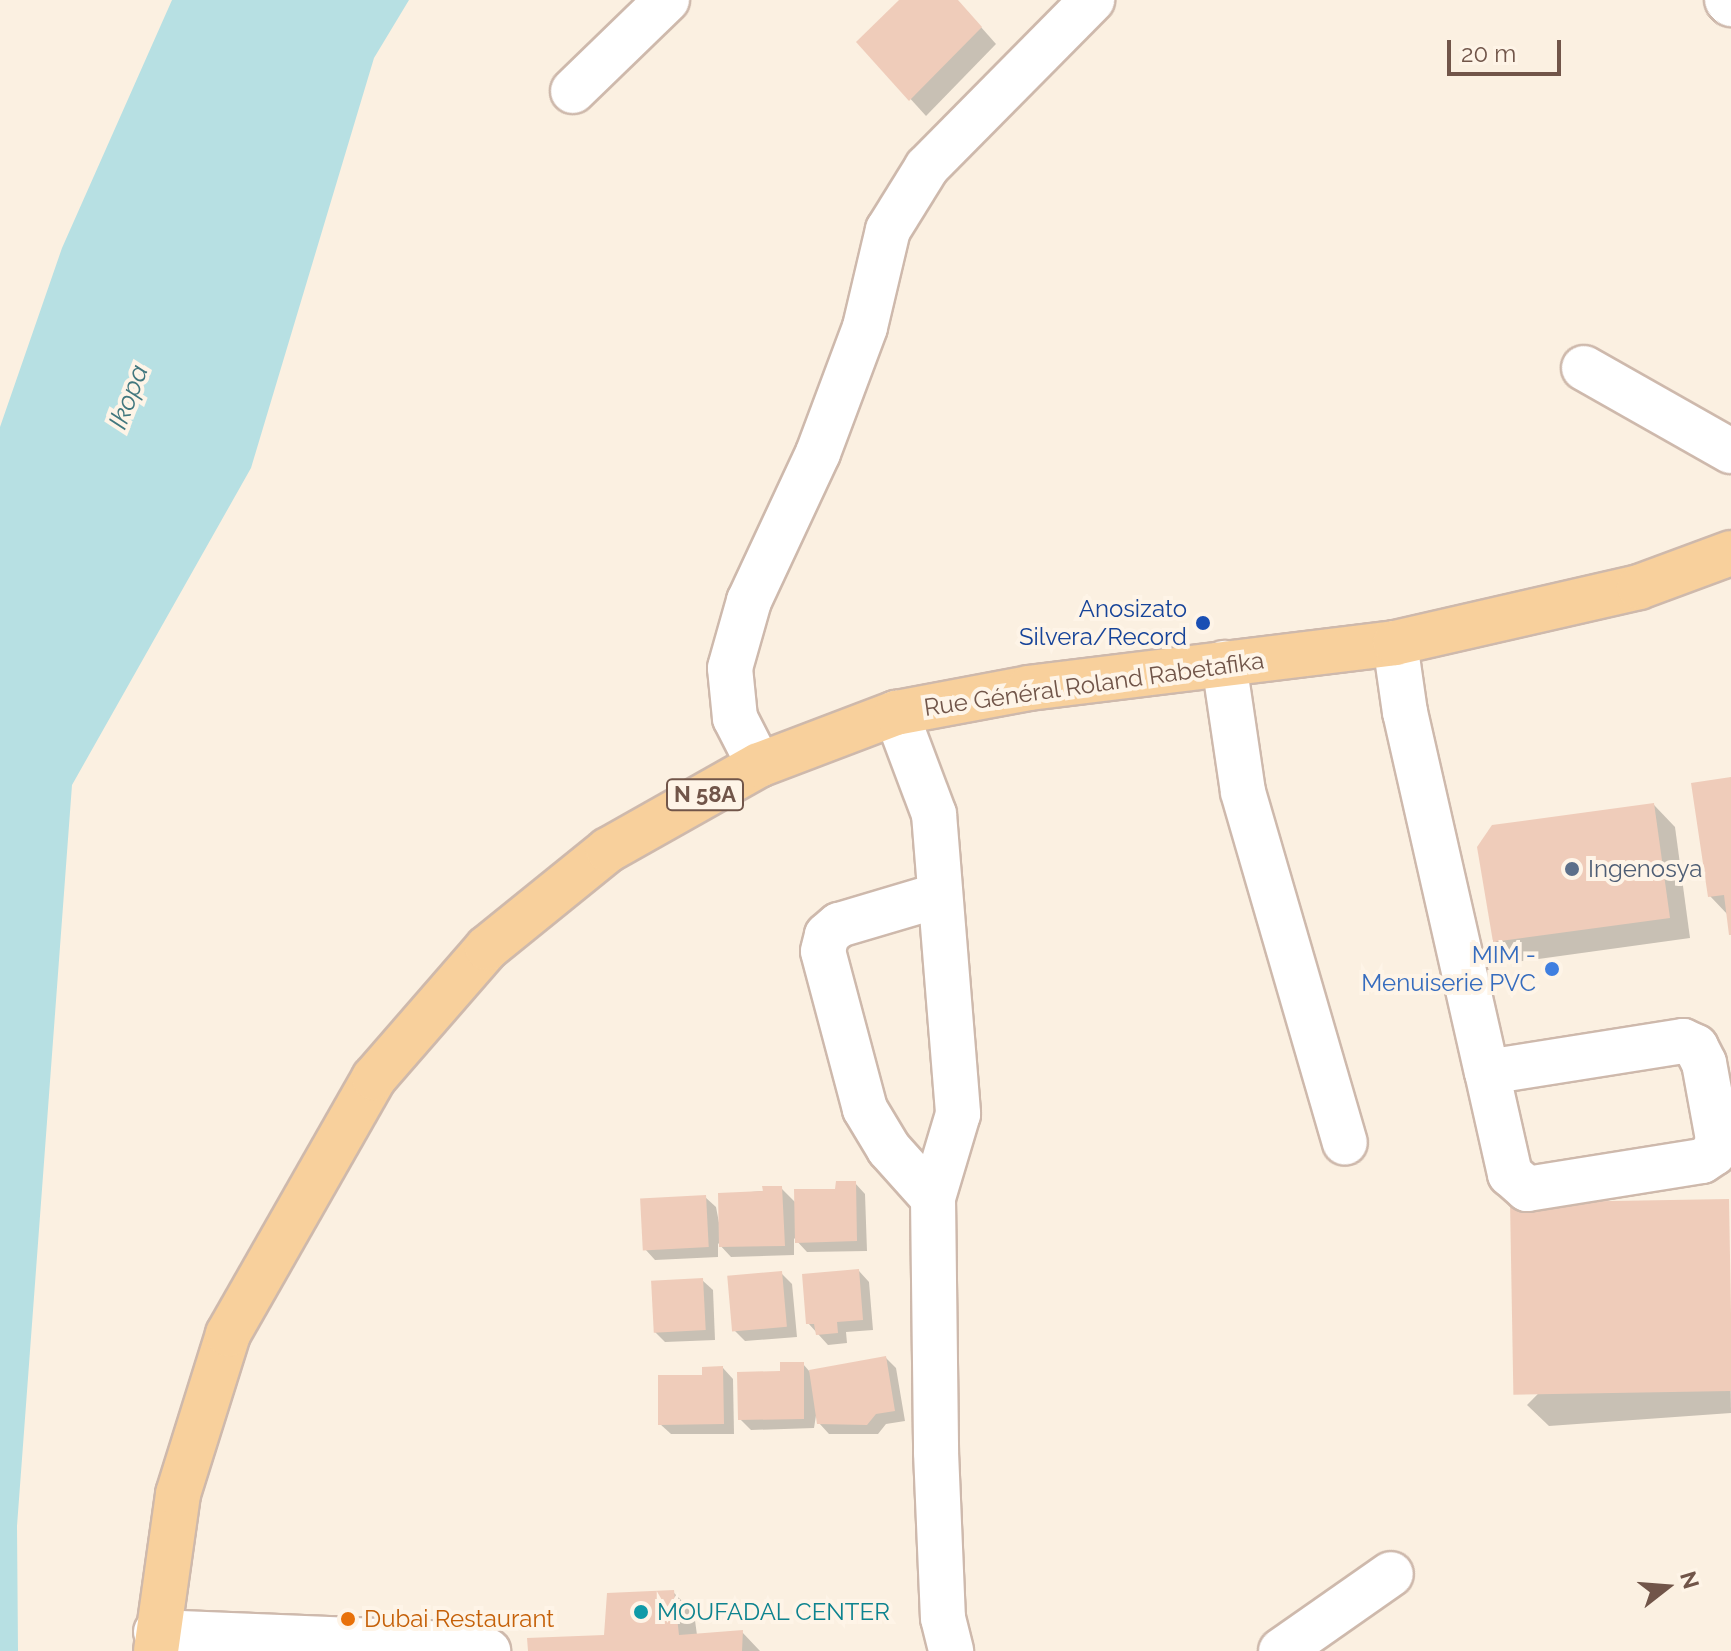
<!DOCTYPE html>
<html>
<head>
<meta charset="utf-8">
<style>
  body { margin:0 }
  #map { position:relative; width:1731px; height:1651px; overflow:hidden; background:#fbf0e1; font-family:Raleway,sans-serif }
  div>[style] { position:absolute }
  .water>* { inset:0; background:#b7e0e3 }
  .shadow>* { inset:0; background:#0003 }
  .building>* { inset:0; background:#efccba; transform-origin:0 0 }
  .roads { filter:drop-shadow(2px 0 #ceb9ac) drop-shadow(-2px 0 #ceb9ac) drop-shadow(0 2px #ceb9ac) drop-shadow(0 -2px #ceb9ac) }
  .minor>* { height:44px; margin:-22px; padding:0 22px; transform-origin:22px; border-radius:22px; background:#fff }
  .major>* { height:44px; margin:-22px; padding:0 22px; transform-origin:22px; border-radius:22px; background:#f8d09c }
  .dots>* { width:22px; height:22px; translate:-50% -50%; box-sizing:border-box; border:4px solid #fef4e7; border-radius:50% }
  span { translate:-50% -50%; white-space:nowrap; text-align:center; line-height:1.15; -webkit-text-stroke:8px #fef4e7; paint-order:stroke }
  .shield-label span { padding:2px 6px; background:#fef4e7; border:2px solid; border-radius:6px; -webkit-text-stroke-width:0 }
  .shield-label { font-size:22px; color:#715549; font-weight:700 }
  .transit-label { font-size:24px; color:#164399 }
  .right { translate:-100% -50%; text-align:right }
  .street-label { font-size:24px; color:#715549 }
  .service-label { font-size:24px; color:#4e5e75 }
  .left { translate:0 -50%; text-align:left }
  .shop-label { font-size:24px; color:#366cbe }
  .culture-label { font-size:24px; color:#0d838f }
  .food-label { font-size:24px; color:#c56008 }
  .water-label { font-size:26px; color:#41777e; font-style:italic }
  .north { position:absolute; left:1627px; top:1547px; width:80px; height:80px; -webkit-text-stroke:6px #fef4e7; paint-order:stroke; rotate:73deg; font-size:22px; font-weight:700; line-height:32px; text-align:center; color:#715549 }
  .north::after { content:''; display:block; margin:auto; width:28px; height:36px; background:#715549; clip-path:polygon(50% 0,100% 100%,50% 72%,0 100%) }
  .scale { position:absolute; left:1447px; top:40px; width:114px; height:36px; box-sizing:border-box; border:4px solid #715549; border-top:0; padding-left:10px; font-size:24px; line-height:28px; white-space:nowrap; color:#715549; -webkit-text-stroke:6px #fef4e7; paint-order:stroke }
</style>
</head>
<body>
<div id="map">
  <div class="water">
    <i style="clip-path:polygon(172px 0,409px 0,374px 58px,251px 468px,72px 785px,17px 1526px,18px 1651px,0 1651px,0 427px,62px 248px)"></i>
  </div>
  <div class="shadow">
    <i style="clip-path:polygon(903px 0,957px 0,996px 44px,926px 116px,859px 42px)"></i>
    <i style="clip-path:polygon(1731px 779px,1731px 933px,1728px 915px,1710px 896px)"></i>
    <i style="clip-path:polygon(1654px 805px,1675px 827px,1690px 938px,1516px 962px,1495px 941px)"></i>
    <i style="clip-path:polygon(855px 1183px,865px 1194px,867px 1251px,807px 1252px,794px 1238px,794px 1255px,731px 1257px,718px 1243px,718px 1257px,655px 1260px,645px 1249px,705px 1197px,716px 1207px,720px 1228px,720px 1195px,782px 1189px,796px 1203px)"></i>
    <i style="clip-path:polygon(1728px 1201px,1731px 1413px,1549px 1426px,1527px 1405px)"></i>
    <i style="clip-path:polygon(859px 1271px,869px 1282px,873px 1330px,846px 1332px,847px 1343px,828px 1345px,808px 1323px)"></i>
    <i style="clip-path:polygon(782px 1274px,792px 1284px,797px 1337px,745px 1341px,735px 1331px)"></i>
    <i style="clip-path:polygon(702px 1280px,713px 1290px,715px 1340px,665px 1342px,655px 1332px)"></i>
    <i style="clip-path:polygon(886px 1358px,896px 1368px,905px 1421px,886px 1424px,878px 1434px,829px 1434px,819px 1423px,817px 1409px,814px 1428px,751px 1430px,740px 1419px,782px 1373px,803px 1364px,810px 1372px)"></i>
    <i style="clip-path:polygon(723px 1368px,733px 1379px,734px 1434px,671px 1434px,660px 1424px,704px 1377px)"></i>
    <i style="clip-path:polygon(673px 1592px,694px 1613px,697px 1635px,742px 1632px,760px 1651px,530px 1651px,606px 1637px)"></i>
  </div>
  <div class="building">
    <i style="clip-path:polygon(899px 0,958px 0,982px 27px,909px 101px,856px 42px)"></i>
    <i style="clip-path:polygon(1731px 777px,1731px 935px,1729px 935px,1724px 895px,1708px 897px,1691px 783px)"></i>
    <i style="clip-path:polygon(1654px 803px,1670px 918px,1493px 942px,1477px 847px,1492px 825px)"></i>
    <i style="clip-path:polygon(836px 1181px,856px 1181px,857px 1241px,795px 1243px,794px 1189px,835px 1189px)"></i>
    <i style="clip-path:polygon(762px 1186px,782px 1186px,785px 1246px,719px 1247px,718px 1193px,763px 1191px)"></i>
    <i style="left:706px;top:1195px;width:52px;height:66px;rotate:87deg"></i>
    <i style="left:1729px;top:1199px;width:192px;height:219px;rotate:89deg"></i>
    <i style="clip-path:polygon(859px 1269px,863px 1320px,837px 1322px,838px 1333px,816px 1335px,814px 1324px,806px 1324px,802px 1274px)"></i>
    <i style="left:782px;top:1271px;width:56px;height:55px;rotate:85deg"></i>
    <i style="left:703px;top:1278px;width:52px;height:52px;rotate:87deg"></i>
    <i style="clip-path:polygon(886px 1356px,895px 1411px,876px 1414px,867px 1425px,817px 1424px,809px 1370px)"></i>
    <i style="clip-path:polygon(780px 1362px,804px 1362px,804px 1419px,738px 1420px,737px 1372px,780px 1371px)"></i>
    <i style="clip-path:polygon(723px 1366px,724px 1424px,658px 1425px,658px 1375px,702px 1375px,702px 1367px)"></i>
    <i style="clip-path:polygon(674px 1590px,679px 1635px,743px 1630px,742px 1651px,528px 1651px,527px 1638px,604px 1635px,607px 1593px)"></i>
  </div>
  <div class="roads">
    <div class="minor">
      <i style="left:1727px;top:0;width:6px;rotate:45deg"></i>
      <i style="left:573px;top:91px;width:131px;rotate:-44.1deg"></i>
      <i style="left:1584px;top:368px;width:169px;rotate:29.5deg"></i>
      <i style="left:1395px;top:643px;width:70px;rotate:81.8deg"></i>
      <i style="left:1405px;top:712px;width:369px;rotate:77.2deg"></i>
      <i style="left:1487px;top:1072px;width:105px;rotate:77.3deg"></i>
      <i style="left:1510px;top:1174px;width:23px;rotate:41deg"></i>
      <i style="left:1527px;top:1189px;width:177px;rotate:-9.1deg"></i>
      <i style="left:1702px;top:1161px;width:14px;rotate:-34deg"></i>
      <i style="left:1714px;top:1153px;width:15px;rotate:-74deg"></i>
      <i style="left:1718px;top:1139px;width:77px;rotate:-100.4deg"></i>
      <i style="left:1704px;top:1063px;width:18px;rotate:-117deg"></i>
      <i style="left:1696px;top:1047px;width:14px;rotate:-155deg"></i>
      <i style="left:1683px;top:1041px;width:198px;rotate:171deg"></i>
      <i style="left:1224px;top:663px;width:130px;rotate:81.6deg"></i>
      <i style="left:1243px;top:792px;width:365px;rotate:73.8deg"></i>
      <i style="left:896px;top:713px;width:108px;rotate:69.4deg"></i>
      <i style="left:934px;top:814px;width:301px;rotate:85.4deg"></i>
      <i style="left:958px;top:1114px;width:88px;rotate:106.6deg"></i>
      <i style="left:933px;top:1198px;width:254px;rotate:89.3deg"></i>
      <i style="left:936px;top:1452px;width:166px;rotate:87.6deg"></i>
      <i style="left:943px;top:1618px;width:34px;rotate:76deg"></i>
      <i style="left:759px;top:765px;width:53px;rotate:-117.1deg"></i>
      <i style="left:735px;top:718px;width:50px;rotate:-95.7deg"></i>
      <i style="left:730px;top:668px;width:70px;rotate:-74.2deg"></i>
      <i style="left:749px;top:601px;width:163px;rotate:-65deg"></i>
      <i style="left:818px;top:453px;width:134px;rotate:-69.5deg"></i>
      <i style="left:865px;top:327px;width:100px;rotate:-76.7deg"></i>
      <i style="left:888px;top:230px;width:74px;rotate:-58.2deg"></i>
      <i style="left:927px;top:167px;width:235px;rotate:-45.3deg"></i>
      <i style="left:933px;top:1198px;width:66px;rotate:-131.9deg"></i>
      <i style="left:889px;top:1149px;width:47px;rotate:-121deg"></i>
      <i style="left:865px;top:1109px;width:163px;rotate:-104.9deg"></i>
      <i style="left:823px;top:951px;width:16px;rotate:-76deg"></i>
      <i style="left:827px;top:935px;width:16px;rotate:-40deg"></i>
      <i style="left:839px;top:925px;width:105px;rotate:-16.5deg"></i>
      <i style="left:156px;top:1632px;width:321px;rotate:2.3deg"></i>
      <i style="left:477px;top:1645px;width:13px;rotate:29deg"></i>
      <i style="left:1281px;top:1651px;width:134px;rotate:-35deg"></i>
    </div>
    <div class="major">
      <i style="left:156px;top:1651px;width:159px;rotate:-82deg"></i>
      <i style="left:178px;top:1494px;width:168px;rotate:-72.6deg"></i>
      <i style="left:228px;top:1334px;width:295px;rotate:-60.3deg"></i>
      <i style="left:374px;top:1078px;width:172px;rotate:-49deg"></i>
      <i style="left:487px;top:948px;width:156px;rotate:-39deg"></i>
      <i style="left:608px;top:850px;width:173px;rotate:-29.4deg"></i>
      <i style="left:759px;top:765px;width:147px;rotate:-20.8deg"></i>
      <i style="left:896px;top:713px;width:135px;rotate:-10.6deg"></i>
      <i style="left:1029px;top:688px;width:369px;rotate:-7deg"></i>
      <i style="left:1395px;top:643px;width:250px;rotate:-12.9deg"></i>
      <i style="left:1639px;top:587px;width:98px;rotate:-20.3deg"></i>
    </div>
  </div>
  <div class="dots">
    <i style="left:1203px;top:623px;background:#1a4fb4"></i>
    <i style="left:1572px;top:869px;background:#5c6f8a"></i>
    <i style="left:1552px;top:969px;background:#3f7fe0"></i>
    <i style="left:641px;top:1612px;background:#0f9aa8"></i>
    <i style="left:348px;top:1619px;background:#e8710a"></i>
  </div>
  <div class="shield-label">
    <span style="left:705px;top:795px">N 58A</span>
  </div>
  <div class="transit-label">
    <span class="right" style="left:1187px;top:623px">Anosizato<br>Silvera/Record</span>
  </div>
  <div class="street-label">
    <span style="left:1094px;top:684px;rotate:-8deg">Rue Général Roland Rabetafika</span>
  </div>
  <div class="service-label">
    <span class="left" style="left:1588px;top:869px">Ingenosya</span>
  </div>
  <div class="shop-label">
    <span class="right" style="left:1536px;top:969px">MIM -<br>Menuiserie PVC</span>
  </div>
  <div class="culture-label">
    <span class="left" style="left:657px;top:1612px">MOUFADAL CENTER</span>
  </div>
  <div class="food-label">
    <span class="left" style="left:364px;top:1619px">Dubai Restaurant</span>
  </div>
  <div class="water-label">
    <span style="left:129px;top:397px;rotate:-69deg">Ikopa</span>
  </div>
  <div class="north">N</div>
  <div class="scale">20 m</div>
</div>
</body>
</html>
